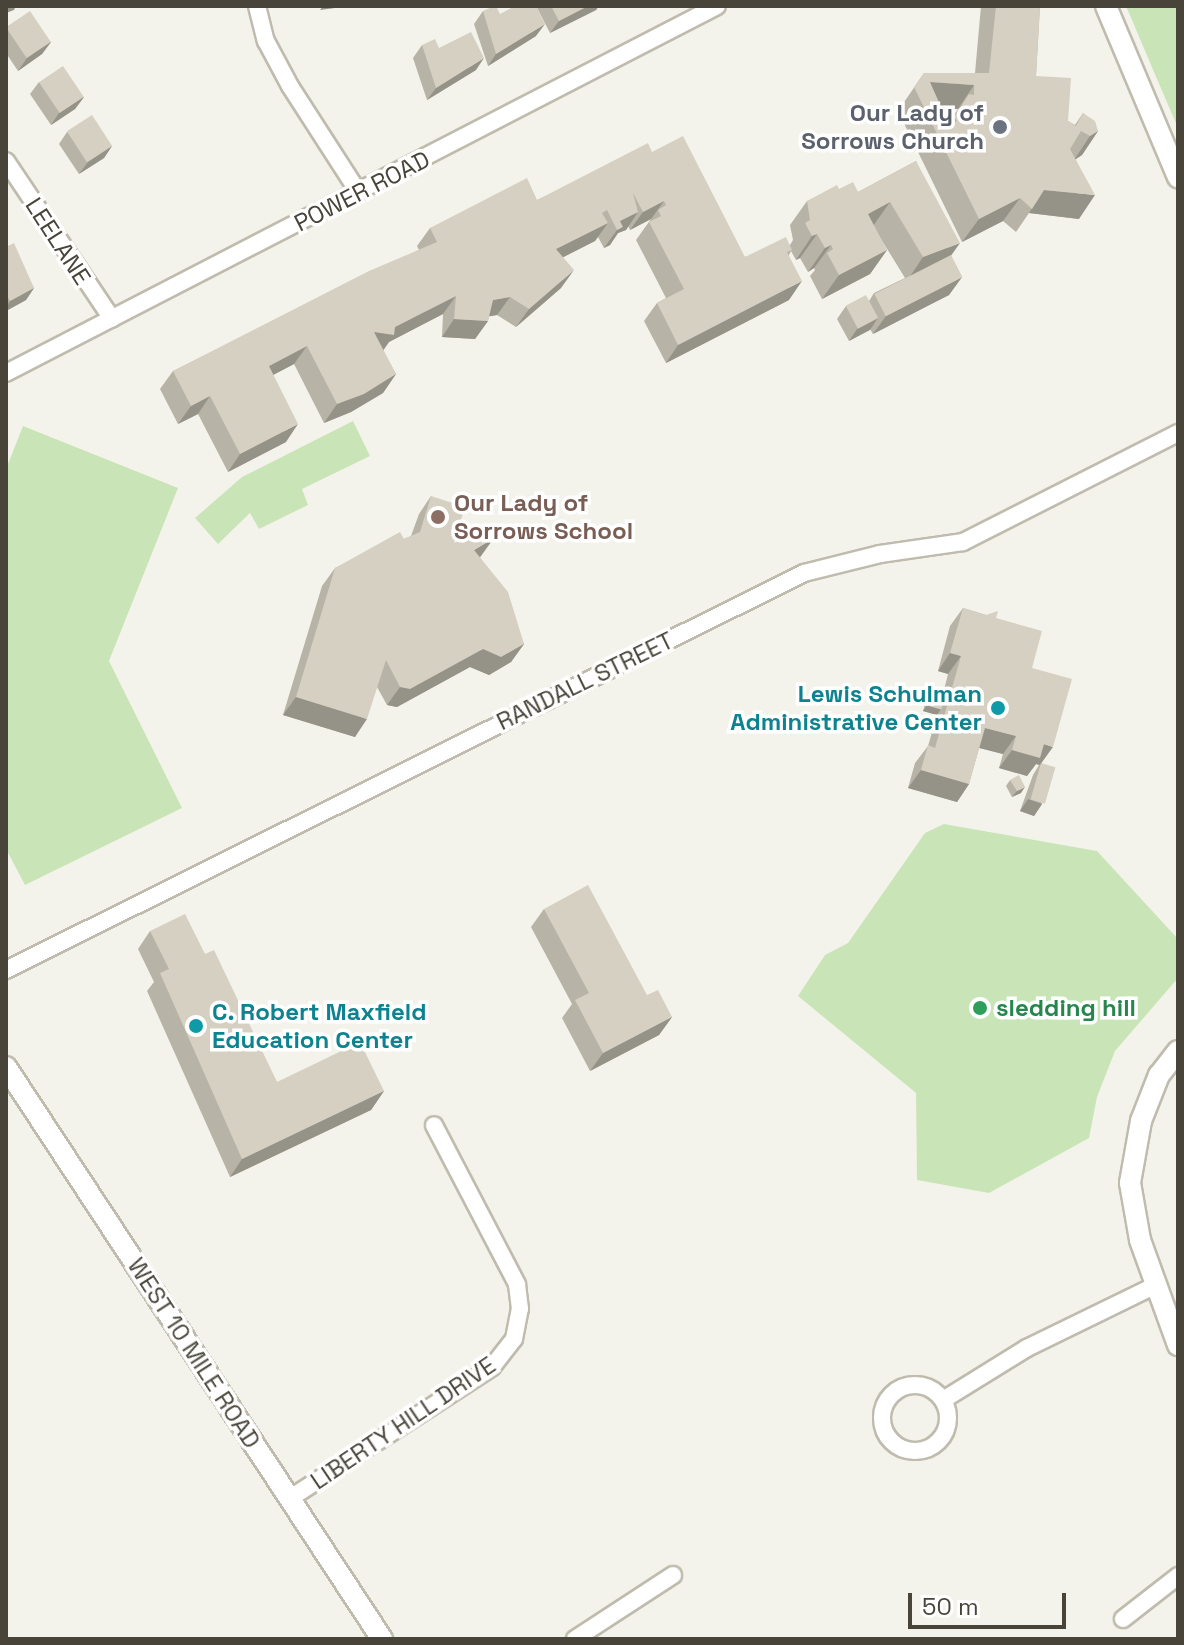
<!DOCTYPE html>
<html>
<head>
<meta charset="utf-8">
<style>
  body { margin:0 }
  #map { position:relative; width:1184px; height:1645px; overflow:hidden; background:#f4f3eb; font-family:"Space Grotesk",sans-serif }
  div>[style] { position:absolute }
  .green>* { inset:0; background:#c9e5b7 }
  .roads { filter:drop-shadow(2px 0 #bfbcae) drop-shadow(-2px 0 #bfbcae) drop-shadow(0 2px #bfbcae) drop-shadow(0 -2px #bfbcae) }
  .minor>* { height:16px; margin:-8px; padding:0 8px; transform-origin:8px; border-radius:8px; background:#fff }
  .minor>.ring { margin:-8px; padding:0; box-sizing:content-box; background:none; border:16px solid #fff; border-radius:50% }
  .tertiary>* { height:20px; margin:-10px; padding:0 10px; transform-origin:10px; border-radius:10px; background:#fff }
  .wall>* { inset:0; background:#b7b3a6 }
  .shaded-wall>* { inset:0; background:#959287 }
  .building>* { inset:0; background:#d5d0c1; transform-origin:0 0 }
  .dots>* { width:22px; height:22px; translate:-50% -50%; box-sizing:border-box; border:4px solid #fff; border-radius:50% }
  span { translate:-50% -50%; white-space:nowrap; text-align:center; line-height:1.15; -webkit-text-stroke:7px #fff; paint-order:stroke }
  .worship-label { font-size:24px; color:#5b616d; font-weight:700 }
  .right { translate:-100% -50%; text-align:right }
  .street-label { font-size:24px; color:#484439 }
  .education-label { font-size:24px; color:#785e54; font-weight:700 }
  .left { translate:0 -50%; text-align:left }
  .culture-label { font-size:24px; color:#0d838f; font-weight:700 }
  .leisure-label { font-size:24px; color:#27864d; font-weight:700 }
  .frame { position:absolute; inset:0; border:8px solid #484439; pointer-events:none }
  .scale { position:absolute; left:908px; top:1593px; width:158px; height:36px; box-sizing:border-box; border:4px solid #484439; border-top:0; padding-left:10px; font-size:24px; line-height:28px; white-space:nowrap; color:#484439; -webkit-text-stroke:6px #fff; paint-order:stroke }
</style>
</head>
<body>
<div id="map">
  <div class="green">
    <i style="clip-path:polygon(1126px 6px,1178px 6px,1178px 128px,1154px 72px)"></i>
    <i style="clip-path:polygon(353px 421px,370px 456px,302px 489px,308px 505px,259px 529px,250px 513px,218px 544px,195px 518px,242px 477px)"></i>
    <i style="clip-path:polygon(23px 426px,178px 488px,109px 661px,182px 808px,25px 885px,6px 849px,6px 469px)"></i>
    <i style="clip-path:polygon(944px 824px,1097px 851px,1178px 939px,1178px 978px,1115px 1051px,1097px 1097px,1089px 1138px,989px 1193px,917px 1180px,916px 1093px,798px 996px,825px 955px,848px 943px,925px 833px)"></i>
  </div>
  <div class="roads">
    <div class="minor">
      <i style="left:257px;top:6px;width:36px;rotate:76deg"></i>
      <i style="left:266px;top:41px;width:51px;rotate:61.9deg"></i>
      <i style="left:290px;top:86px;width:127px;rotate:57.2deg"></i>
      <i style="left:6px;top:161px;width:190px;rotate:56.1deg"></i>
      <i style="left:6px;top:373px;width:800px;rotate:-27.3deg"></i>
      <i style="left:6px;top:970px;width:891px;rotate:-26.45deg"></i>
      <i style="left:804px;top:573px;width:78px;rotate:-14deg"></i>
      <i style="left:880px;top:554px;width:84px;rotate:-8.2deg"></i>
      <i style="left:963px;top:542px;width:241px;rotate:-26.9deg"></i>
      <i class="ring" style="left:882px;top:1385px;width:50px;height:50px"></i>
      <i style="left:943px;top:1400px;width:99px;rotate:-31.8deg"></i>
      <i style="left:1027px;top:1348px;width:141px;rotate:-26deg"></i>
      <i style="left:289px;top:1499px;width:242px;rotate:-33deg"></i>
      <i style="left:492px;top:1367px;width:36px;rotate:-52deg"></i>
      <i style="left:514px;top:1339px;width:31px;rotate:-79deg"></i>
      <i style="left:520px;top:1309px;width:25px;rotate:-97deg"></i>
      <i style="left:517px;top:1284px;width:179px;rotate:-117.6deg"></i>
      <i style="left:1123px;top:1619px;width:70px;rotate:-38deg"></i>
      <i style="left:575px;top:1639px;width:117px;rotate:-33.1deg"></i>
    </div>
    <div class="tertiary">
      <i style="left:1106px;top:6px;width:186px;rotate:67.2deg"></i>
      <i style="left:1178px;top:1051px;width:31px;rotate:128deg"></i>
      <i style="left:1159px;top:1075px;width:49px;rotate:111.4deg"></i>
      <i style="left:1141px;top:1121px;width:63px;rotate:100.1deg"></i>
      <i style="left:1130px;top:1183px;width:58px;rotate:80deg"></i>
      <i style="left:1140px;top:1240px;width:112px;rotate:70.1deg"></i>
      <i style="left:6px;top:1067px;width:685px;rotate:56.68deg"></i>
    </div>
  </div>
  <div class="wall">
    <i style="clip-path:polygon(536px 6px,599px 6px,596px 10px,550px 33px)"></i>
    <i style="clip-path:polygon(evenodd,981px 6px,1040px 6px,1036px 76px,1068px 121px,1075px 125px,1083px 113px,1098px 131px,1082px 155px,1076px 159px,1079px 219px,1029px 213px,1016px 232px,1003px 221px,962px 242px,898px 111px,924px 73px,975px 73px,981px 6px,942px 108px,958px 109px,949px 123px,942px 108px)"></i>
    <i style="clip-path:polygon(483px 11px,536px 36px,488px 66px,474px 24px)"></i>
    <i style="clip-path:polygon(6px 28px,51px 42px,42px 54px,18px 71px,6px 53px)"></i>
    <i style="clip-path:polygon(422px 45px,476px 70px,427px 100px,413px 58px)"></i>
    <i style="clip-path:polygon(39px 82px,84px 97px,75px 109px,51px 125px,30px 94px)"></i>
    <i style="clip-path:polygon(67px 132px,112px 146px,104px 158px,79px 174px,59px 144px)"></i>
    <i style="clip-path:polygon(652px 152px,745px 257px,790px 245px,793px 240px,790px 225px,807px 201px,839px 189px,858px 192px,916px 161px,951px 256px,962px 277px,949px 295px,873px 334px,870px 329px,849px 341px,837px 319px,846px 306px,869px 301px,874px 293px,905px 278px,878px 234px,887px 250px,870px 274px,822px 299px,810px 276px,815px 270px,814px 268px,808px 272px,800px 258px,796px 260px,791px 251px,789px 255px,789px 300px,666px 363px,644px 321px,657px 303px,666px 298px,636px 240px,651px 219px,630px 230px,628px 226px,626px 230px,618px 233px,610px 245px,604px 248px,598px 237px,595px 241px,563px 257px,561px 288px,516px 327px,497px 315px,489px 316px,488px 321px,475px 339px,442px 337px,443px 314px,389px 342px,383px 351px,396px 374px,383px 393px,351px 412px,324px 423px,294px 364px,273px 375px,286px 442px,228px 472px,198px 414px,178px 424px,160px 389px,173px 371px,419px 250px,417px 246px,430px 228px,537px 200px)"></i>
    <i style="clip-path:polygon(6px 247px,34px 288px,26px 300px,6px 311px)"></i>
    <i style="clip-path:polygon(431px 496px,454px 543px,481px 556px,480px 557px,524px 644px,511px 662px,489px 675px,470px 667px,397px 707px,387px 705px,377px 687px,355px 737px,283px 715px,322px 586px,335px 568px,411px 536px,419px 514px)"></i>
    <i style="clip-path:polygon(963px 608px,996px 618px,1032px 668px,1042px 763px,1042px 804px,1034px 816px,1020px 811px,1033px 775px,1039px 765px,1036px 764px,1027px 776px,999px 768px,1003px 754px,979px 748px,969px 784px,957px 802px,908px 788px,915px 763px,928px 746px,937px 715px,923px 711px,927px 697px,931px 691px,943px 694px,948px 674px,938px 671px,950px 626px)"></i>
    <i style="clip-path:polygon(1010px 780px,1021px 793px,1012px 797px,1006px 786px)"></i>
    <i style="clip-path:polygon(544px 909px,672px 1017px,659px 1035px,590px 1071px,562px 1018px,572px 1004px,531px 927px)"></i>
    <i style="clip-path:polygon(150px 931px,205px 954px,277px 1082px,384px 1091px,371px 1110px,230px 1177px,147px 991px,154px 982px,138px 949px)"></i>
  </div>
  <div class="shaded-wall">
    <i style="clip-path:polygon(6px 6px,16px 6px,14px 10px,6px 13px)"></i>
    <i style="clip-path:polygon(323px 6px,350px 6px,320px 10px)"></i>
    <i style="clip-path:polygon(588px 6px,599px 6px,596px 10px,550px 33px,559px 21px)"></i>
    <i style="clip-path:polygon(545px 24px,536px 36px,488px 66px,496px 54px)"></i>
    <i style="clip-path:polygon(51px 42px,42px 54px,18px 71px,27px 58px)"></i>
    <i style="clip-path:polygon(484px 58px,476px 70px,427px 100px,436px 88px)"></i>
    <i style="clip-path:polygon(930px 82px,974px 85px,958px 109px,924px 106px)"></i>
    <i style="clip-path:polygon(84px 97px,75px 109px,51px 125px,59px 113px)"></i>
    <i style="clip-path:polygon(1098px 131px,1082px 155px,1074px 160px,1090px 136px)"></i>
    <i style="clip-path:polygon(112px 146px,104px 158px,79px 174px,88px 162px)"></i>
    <i style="clip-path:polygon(1044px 190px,1095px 195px,1079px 219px,1029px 213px)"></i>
    <i style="clip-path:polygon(1020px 198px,1003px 221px,962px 242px,979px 219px)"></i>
    <i style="clip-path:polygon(664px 201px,651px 219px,630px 230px,643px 212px)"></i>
    <i style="clip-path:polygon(890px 202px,873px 226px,868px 214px)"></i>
    <i style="clip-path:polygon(638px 212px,626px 230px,618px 233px,610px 245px,604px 248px,617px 230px,620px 221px)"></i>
    <i style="clip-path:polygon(608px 223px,595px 241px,544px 267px,556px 249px)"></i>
    <i style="clip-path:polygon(817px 234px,800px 258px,796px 260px,812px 236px)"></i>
    <i style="clip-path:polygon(960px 243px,943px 267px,907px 281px,923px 257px)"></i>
    <i style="clip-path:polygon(831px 245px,814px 268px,808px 272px,825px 248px)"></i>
    <i style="clip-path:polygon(887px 250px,870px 274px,822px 299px,839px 275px)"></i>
    <i style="clip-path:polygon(574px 270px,561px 288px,516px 327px,529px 309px)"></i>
    <i style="clip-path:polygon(962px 277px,949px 295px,873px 334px,886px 316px)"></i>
    <i style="clip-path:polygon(802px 281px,789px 300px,666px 363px,678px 345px)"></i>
    <i style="clip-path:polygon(34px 288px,26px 300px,6px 311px,6px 307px,10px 301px)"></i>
    <i style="clip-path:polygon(456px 296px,443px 314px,389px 342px,381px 353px,374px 332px,395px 327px)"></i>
    <i style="clip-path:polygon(510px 297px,497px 315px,480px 318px,493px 300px)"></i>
    <i style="clip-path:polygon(878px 318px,870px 330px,849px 341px,857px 329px)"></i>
    <i style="clip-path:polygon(454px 319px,488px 321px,475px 339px,442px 337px)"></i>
    <i style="clip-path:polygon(307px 346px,294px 364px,256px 384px,269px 366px)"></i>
    <i style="clip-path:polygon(396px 374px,383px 393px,351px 412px,324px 423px,337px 404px)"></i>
    <i style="clip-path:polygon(210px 396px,198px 414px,178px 424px,191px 406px)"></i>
    <i style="clip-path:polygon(298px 424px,286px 442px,228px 472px,240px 454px)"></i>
    <i style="clip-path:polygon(494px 538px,481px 556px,461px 568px,474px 550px)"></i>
    <i style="clip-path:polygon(524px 644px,511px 662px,489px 675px,470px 667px,397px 707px,387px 705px,400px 687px,483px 649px)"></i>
    <i style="clip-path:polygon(950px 653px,961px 656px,948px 674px,938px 671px)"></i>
    <i style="clip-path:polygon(296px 697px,367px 719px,355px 737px,283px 715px)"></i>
    <i style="clip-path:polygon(927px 705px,941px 709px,937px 715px,923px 711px)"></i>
    <i style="clip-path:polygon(985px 728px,1016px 736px,1003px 754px,972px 746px)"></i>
    <i style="clip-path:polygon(1044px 744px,1053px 747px,1040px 765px,1036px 764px,1027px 776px,999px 768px,1012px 750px)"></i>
    <i style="clip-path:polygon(921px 770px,969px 784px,957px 802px,908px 788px)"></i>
    <i style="clip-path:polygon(1025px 787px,1021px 793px,1012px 797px,1017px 791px)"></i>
    <i style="clip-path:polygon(1028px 799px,1042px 804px,1034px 816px,1020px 811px)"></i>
    <i style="clip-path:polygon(672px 1017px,659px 1035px,590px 1071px,603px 1053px)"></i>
    <i style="clip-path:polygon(384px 1091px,371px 1110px,230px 1177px,242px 1159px)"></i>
  </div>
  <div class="building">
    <i style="clip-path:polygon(494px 6px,496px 6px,500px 14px,515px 6px,536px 6px,545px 24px,496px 54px,483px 11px)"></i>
    <i style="clip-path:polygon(551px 6px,588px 6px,559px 21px)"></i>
    <i style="clip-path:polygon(evenodd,996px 6px,1040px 6px,1036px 76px,1071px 78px,1068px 121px,1076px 126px,1083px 113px,1095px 121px,1098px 131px,1090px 136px,1081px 131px,1070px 149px,1095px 195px,1044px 190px,1032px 209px,1020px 198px,979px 219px,914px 87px,924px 73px,989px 73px,996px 6px,930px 82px,974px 85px,974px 95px,969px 94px,954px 117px,957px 121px,949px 125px,930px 82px)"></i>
    <i style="left:30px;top:11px;width:37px;height:29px;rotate:56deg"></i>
    <i style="clip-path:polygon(471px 32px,484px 58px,436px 88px,422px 45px,435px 39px,439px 48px)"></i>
    <i style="left:63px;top:66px;width:37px;height:29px;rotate:56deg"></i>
    <i style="left:92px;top:115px;width:37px;height:30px;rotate:57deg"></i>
    <i style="clip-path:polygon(683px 136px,745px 257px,786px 237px,792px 250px,787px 252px,802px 281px,678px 345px,657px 303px,684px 289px,649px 222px,661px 216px,658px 210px,666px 205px,664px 201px,643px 212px,633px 193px,638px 212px,620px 221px,623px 227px,617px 230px,607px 210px,602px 213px,608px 223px,556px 249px,574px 270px,529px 309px,510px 297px,493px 300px,488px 321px,454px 319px,456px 296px,395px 327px,394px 335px,374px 332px,396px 374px,364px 394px,337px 404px,307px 346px,269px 366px,298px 424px,240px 454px,210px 396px,191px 406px,173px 371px,369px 271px,437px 242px,430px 228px,527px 178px,537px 200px,648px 143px,652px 152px)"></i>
    <i style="clip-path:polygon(916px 161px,960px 243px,923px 257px,890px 202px,868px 214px,887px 250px,839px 275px,827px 253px,833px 249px,831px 245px,825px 248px,817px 234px,812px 236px,805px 223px,810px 220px,807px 201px,837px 185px,839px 189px,853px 182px,858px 192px)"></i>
    <i style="clip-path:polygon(14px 243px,34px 288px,10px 301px,6px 294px,6px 247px)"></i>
    <i style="left:951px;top:255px;width:25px;height:86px;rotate:63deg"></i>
    <i style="left:866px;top:295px;width:26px;height:23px;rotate:62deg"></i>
    <i style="clip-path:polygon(431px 496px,465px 507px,454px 543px,486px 524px,494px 538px,474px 550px,508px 592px,524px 644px,501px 657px,483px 649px,410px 689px,400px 687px,386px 660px,367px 719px,296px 697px,335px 568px,400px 532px,404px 539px,420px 532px)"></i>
    <i style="clip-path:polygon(963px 608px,986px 615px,998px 611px,996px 618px,1042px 631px,1032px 668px,1072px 679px,1053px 747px,1044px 744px,1040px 758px,1012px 750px,1016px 736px,985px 728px,969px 784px,921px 770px,928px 745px,935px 748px,961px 656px,950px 653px)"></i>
    <i style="left:931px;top:691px;width:15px;height:15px;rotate:16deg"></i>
    <i style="left:1041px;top:763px;width:15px;height:38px;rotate:16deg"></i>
    <i style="clip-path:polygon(1019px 775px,1025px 787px,1017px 791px,1010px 780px)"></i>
    <i style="clip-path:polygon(588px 885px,647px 995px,658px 990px,672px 1017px,603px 1053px,575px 1000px,589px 993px,544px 909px)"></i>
    <i style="clip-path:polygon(185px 914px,205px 954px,214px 950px,277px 1082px,360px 1042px,384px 1091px,242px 1159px,160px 973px,169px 969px,150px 931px)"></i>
  </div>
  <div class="dots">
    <i style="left:1000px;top:127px;background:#6b7280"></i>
    <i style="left:438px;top:517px;background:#8d6e63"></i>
    <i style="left:998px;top:708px;background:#0f9aa8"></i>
    <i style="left:980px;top:1008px;background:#2e9e5b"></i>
    <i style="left:196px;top:1026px;background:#0f9aa8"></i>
  </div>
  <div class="worship-label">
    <span class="right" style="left:984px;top:127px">Our Lady of<br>Sorrows Church</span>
  </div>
  <div class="street-label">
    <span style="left:362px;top:191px;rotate:-27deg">POWER ROAD</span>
    <span style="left:58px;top:241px;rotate:57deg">LEELANE</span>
    <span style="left:585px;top:681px;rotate:-26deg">RANDALL STREET</span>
    <span style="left:194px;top:1353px;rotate:57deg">WEST 10 MILE ROAD</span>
    <span style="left:403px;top:1423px;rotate:-34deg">LIBERTY HILL DRIVE</span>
  </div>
  <div class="education-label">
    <span class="left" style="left:454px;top:517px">Our Lady of<br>Sorrows School</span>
  </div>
  <div class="culture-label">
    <span class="right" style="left:982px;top:708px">Lewis Schulman<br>Administrative Center</span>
    <span class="left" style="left:212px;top:1026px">C. Robert Maxfield<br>Education Center</span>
  </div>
  <div class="leisure-label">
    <span class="left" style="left:996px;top:1008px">sledding hill</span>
  </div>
  <div class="frame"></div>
  <div class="scale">50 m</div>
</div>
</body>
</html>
